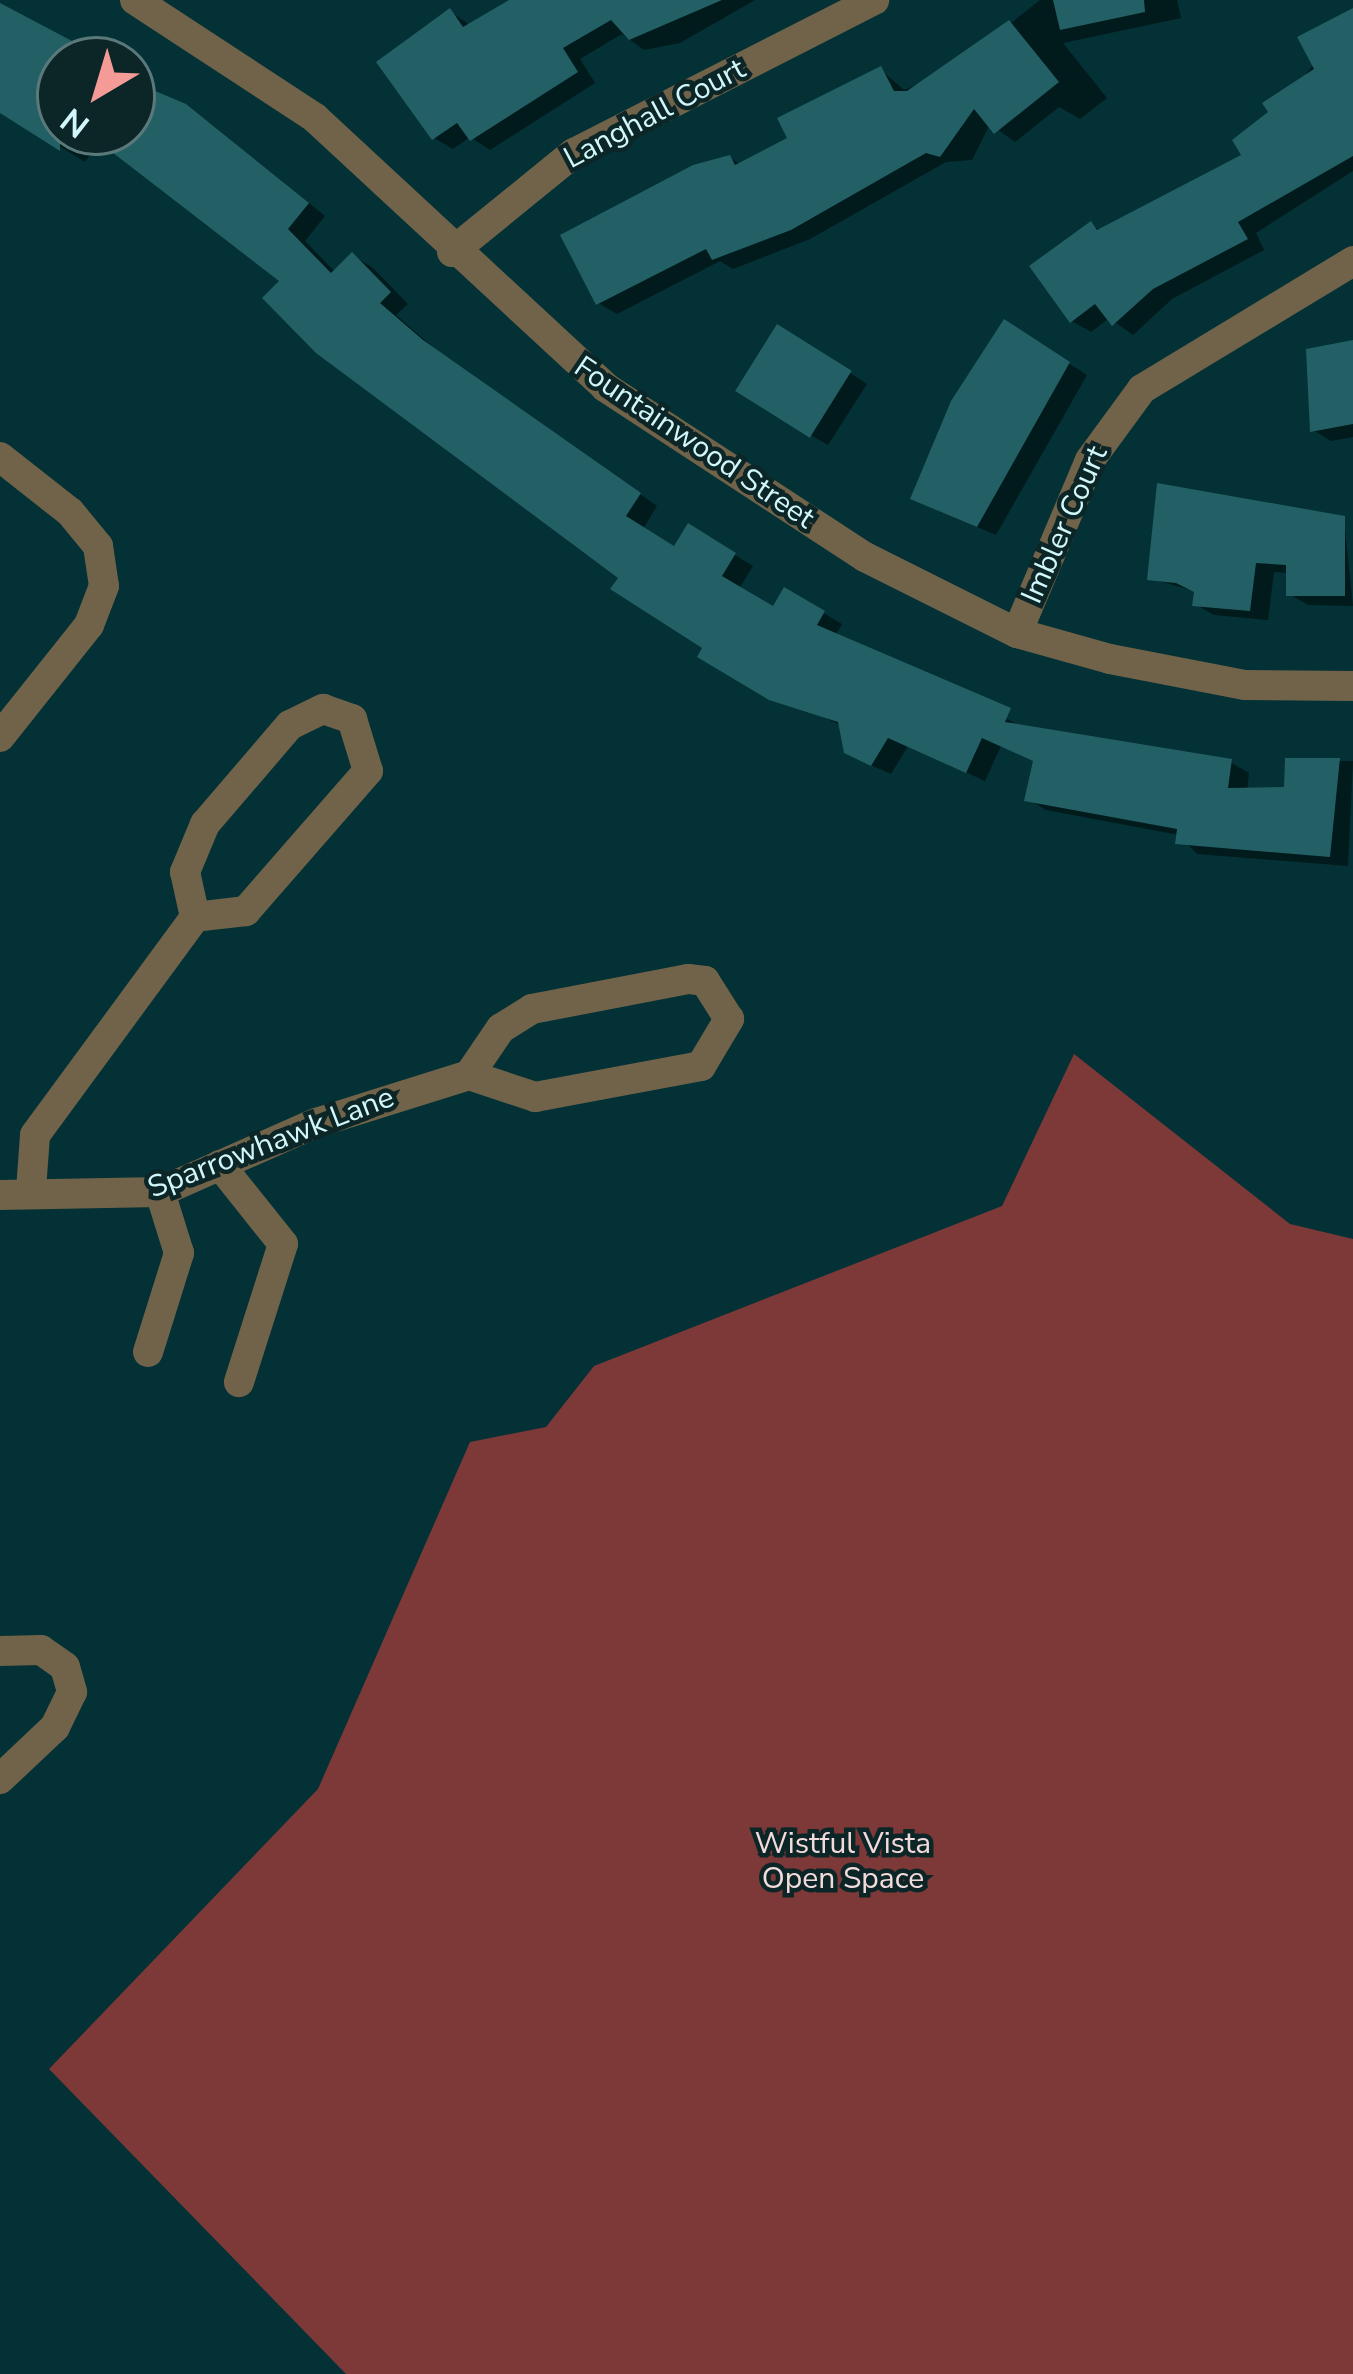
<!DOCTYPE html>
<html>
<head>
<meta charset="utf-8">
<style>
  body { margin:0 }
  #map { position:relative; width:1353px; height:2374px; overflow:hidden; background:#033135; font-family:"Nunito Sans",sans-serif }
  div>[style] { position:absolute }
  .green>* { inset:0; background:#7c3938 }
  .shadow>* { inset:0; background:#0007 }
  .building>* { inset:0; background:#236065; transform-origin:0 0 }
  .street>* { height:30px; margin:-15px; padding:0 15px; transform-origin:15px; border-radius:15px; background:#706349 }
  span { translate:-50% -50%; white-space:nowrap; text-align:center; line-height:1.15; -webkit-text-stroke:9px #0c2527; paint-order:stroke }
  .street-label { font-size:30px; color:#d1f7fa }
  .park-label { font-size:30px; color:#f2dbda }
  .north { position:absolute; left:36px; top:36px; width:120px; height:120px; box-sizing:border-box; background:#0c2527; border:3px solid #5b797b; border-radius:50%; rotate:218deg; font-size:33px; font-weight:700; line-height:48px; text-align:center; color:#d1f7fa }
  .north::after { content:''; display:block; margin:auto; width:42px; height:54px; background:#f59b97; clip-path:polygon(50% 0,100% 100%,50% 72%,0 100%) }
</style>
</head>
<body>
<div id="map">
  <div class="green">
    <i style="clip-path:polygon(1074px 1054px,1290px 1224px,1353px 1239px,1353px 2374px,346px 2374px,49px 2069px,318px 1789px,470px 1442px,546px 1427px,594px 1366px,1002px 1206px)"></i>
  </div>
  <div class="shadow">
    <i style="clip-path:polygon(515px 0,755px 0,680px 43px,644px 50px,622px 34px,580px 59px,595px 83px,490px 150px,470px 137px,453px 149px,434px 138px,451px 12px,471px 26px)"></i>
    <i style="clip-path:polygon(1040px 0,1177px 0,1181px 18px,1063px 43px,1107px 98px,1080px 119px,1059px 107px,1015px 142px,990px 124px,972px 160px,946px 162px,810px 239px,733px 269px,720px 261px,617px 314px,598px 303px,730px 158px,741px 165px,791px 139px,880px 69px,904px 90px,948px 73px)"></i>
    <i style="clip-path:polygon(0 6px,105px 60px,60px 60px,60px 132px,132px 132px,132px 98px,149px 92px,205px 119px,325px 216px,305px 241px,336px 273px,353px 256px,372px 267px,408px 304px,396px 315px,442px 355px,657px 506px,643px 529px,675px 549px,689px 527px,753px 566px,739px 589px,774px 610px,786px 591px,842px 624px,835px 636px,1025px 728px,1230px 762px,1249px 773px,1247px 791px,1287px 790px,1288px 761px,1353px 761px,1348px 866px,1197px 854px,1179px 835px,1046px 810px,1028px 799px,1036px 762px,1001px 746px,985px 781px,908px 746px,891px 774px,866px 763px,842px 726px,701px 656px,706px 647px,283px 281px,100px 139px,85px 162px,0 109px)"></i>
    <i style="clip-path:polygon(1353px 11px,1353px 171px,1256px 233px,1264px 250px,1172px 299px,1133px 335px,1109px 318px,1091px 332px,1072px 321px,1091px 225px,1102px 231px,1245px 156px)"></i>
    <i style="clip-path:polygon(1023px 334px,1087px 375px,996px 535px,932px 508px)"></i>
    <i style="clip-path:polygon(796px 338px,867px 384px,828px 445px,809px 434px)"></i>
    <i style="clip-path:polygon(1353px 343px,1353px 437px,1331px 441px,1313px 430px)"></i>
    <i style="clip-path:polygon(1344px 519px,1353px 606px,1308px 605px,1289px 594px,1289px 573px,1274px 572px,1268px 620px,1214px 615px,1195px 604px,1197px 592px,1150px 578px)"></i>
  </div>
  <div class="building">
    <i style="clip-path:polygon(509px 0,722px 0,629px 40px,611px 20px,563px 48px,578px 72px,470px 141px,457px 123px,432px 140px,376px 62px,450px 8px,463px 27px)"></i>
    <i style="clip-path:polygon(1053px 0,1144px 0,1145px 12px,1060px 30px)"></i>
    <i style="clip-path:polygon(0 3px,108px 60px,60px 60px,60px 151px,0 113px)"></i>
    <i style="clip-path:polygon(1353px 8px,1353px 156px,1238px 222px,1248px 239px,1153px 289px,1112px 326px,1095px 304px,1070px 323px,1029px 266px,1091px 221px,1097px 230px,1241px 155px,1232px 140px,1268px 112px,1262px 103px,1314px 69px,1297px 37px)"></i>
    <i style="clip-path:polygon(1009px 20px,1059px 82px,994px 134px,974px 109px,940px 157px,926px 153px,791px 230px,712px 260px,706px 249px,596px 305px,560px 235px,693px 165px,730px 155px,735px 165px,787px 138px,777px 118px,881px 66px,894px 91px,907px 91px)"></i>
    <i style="clip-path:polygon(148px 88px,186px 104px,309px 203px,288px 229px,331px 273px,352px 252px,391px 292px,380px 303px,423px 340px,641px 493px,626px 516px,674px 546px,688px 523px,736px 553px,722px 576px,773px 606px,784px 587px,825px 611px,817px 625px,1011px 708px,1005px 722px,1232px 759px,1228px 788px,1284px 787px,1285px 758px,1340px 758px,1330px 857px,1175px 844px,1177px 829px,1024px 801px,1033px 761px,982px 738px,966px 773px,888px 738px,871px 766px,844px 753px,838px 722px,769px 700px,697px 657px,702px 648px,610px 589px,618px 578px,316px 353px,262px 298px,279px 281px,86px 132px,132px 132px)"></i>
    <i style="clip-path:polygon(1004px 319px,1070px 362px,977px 527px,910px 499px,951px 401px)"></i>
    <i style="left:777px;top:324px;width:88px;height:79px;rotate:32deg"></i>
    <i style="clip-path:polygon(1353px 340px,1353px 424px,1310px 432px,1306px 349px)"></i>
    <i style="clip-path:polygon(1157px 483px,1345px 516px,1345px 596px,1286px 596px,1286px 565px,1256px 563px,1250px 611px,1192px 606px,1194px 592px,1176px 583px,1147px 580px)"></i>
  </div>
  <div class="street">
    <i style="left:135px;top:0;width:215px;rotate:33.2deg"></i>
    <i style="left:315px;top:118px;width:396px;rotate:42.8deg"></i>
    <i style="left:605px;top:387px;width:311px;rotate:33.2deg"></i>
    <i style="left:865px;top:557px;width:170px;rotate:26.6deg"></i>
    <i style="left:1017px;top:633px;width:97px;rotate:15.6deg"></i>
    <i style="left:1110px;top:659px;width:137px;rotate:10.9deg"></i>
    <i style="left:1245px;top:685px;width:108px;rotate:0.5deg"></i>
    <i style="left:452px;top:252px;width:157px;rotate:-39.1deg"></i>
    <i style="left:574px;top:153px;width:337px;rotate:-27deg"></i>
    <i style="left:0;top:457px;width:89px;rotate:38.2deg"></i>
    <i style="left:70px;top:512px;width:44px;rotate:50.5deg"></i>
    <i style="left:98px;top:546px;width:40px;rotate:81.5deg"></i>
    <i style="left:104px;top:586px;width:42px;rotate:111deg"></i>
    <i style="left:89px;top:625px;width:143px;rotate:128.5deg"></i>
    <i style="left:1017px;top:633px;width:188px;rotate:-67.1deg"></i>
    <i style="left:1090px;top:460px;width:88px;rotate:-53.8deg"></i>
    <i style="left:1142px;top:389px;width:247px;rotate:-31.2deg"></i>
    <i style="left:220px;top:1165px;width:101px;rotate:51.4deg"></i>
    <i style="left:283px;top:1244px;width:145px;rotate:107.7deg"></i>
    <i style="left:31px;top:1190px;width:55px;rotate:-85.8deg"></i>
    <i style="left:35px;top:1135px;width:270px;rotate:-53.7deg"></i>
    <i style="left:195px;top:917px;width:46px;rotate:-102.5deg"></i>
    <i style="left:185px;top:872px;width:52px;rotate:-67.4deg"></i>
    <i style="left:205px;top:824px;width:130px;rotate:-49.4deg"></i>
    <i style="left:290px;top:725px;width:37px;rotate:-26deg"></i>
    <i style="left:323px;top:709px;width:31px;rotate:19deg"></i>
    <i style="left:352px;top:719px;width:54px;rotate:72.9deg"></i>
    <i style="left:368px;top:771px;width:186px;rotate:131.1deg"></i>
    <i style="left:246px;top:911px;width:51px;rotate:173.3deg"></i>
    <i style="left:0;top:1195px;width:160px;rotate:-1.1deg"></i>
    <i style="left:160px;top:1192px;width:171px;rotate:-23.9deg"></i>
    <i style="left:316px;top:1123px;width:160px;rotate:-17.4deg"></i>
    <i style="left:469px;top:1075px;width:70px;rotate:18.4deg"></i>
    <i style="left:535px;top:1097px;width:169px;rotate:-10.6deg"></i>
    <i style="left:701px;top:1066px;width:55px;rotate:-59.2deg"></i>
    <i style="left:729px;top:1019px;width:45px;rotate:-122.3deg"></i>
    <i style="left:705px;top:981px;width:17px;rotate:-173deg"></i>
    <i style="left:688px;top:979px;width:159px;rotate:169.1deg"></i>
    <i style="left:532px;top:1009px;width:36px;rotate:148deg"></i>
    <i style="left:501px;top:1028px;width:57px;rotate:124.2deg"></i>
    <i style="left:148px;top:1352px;width:104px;rotate:-72.6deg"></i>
    <i style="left:179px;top:1253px;width:64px;rotate:-107.3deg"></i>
    <i style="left:0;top:1651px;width:41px;rotate:-1.4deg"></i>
    <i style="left:41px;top:1650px;width:29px;rotate:35deg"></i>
    <i style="left:65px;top:1667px;width:26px;rotate:74deg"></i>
    <i style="left:72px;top:1692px;width:39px;rotate:116deg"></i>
    <i style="left:55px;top:1727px;width:76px;rotate:136.6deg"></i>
  </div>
  <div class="street-label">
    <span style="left:655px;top:114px;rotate:-28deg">Langhall Court</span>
    <span style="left:694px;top:443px;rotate:34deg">Fountainwood Street</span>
    <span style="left:1065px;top:525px;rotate:-66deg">Imbler Court</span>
    <span style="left:271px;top:1143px;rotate:-21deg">Sparrowhawk Lane</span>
  </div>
  <div class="park-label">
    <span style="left:843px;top:1861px">Wistful Vista<br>Open Space</span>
  </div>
  <div class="north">N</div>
</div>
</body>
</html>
